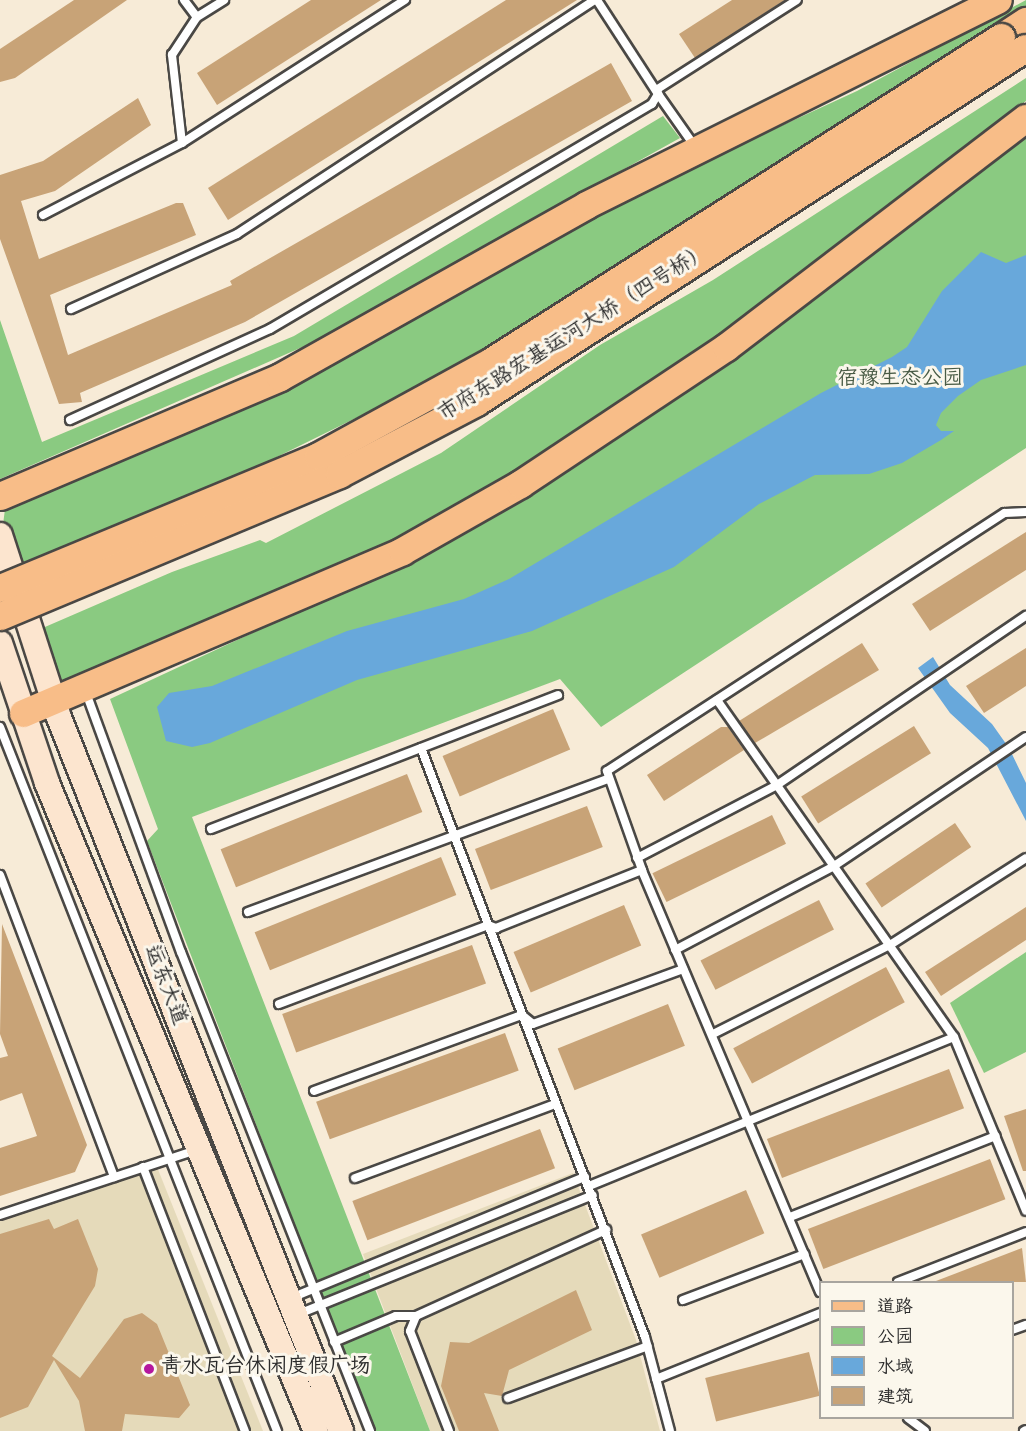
<!DOCTYPE html>
<html>
<head>
<meta charset="utf-8">
<style>
  body { margin:0 }
  #map { position:relative; width:1026px; height:1431px; overflow:hidden; background:#f7ebd7; font-family:"Gochi Hand","LXGW WenKai TC",sans-serif }
  div>[style] { position:absolute }
  .built>* { inset:0; background:#e5daba }
  .green>* { inset:0; background:#8aca81 }
  .water>* { inset:0; background:#68a8db }
  .building>* { inset:0; background:#c8a377; transform-origin:0 0 }
  .roads { filter:drop-shadow(2px 0 #4a4845) drop-shadow(-2px 0 #4a4845) drop-shadow(0 2px #4a4845) drop-shadow(0 -2px #4a4845) }
  .service>* { height:8px; margin:-4px; padding:0 4px; transform-origin:4px; border-radius:4px; background:#fff }
  .secondary>* { height:24px; margin:-12px; padding:0 12px; transform-origin:12px; border-radius:12px; background:#fce5cf }
  .primary>* { height:27px; margin:-13.5px; padding:0 13.5px; transform-origin:13.5px; border-radius:13.5px; background:#f8bd88 }
  .bridges { filter:drop-shadow(2px 0 #4a4845) drop-shadow(-2px 0 #4a4845) drop-shadow(0 2px #4a4845) drop-shadow(0 -2px #4a4845) }
  .primary-bridge>* { height:27px; margin:-13.5px; padding:0 13.5px; transform-origin:13.5px; border-radius:13.5px; background:#f8bd88 }
  .dots>* { width:16px; height:16px; translate:-50% -50%; box-sizing:border-box; border:3px solid #fbf7ec; border-radius:50% }
  span { translate:-50% -50%; white-space:nowrap; text-align:center; line-height:1.15; -webkit-text-stroke:6px #fbf7ec; paint-order:stroke }
  .street-label { font-size:21px; color:#2b2b2b }
  .park-label { font-size:21px; color:#485b45 }
  .poi-label { font-size:21px; color:#2b2b2b }
  .left { translate:0 -50%; text-align:left }
  .legend { position:absolute; left:819px; top:1281px; width:195px; height:138px; box-sizing:border-box; background:#fbf7ec; border:2px solid #a8a59f; margin:0; padding:8px 10px; list-style:none; font-size:18px; color:#2b2b2b }
  .legend li { display:flex; align-items:center; gap:12px; height:30px }
  .legend b { width:30px; border:2px solid #a8a59f }
</style>
</head>
<body>
<div id="map">
  <div class="built">
    <i style="clip-path:polygon(157px 1167px,263px 1431px,0 1431px,0 1219px)"></i>
    <i style="clip-path:polygon(573px 1173px,636px 1340px,660px 1431px,430px 1431px,363px 1254px)"></i>
  </div>
  <div class="green">
    <i style="clip-path:polygon(1026px 0,1026px 14px,427px 383px,236px 477px,66px 548px,12px 568px,0 548px,5px 509px,303px 379px,465px 283px,625px 198px,857px 91px)"></i>
    <i style="clip-path:polygon(1026px 78px,1026px 101px,618px 411px,429px 524px,55px 687px,38px 630px,172px 572px,260px 540px,266px 543px,441px 453px,600px 345px,713px 280px)"></i>
    <i style="clip-path:polygon(663px 116px,680px 138px,307px 345px,0 479px,0 320px,42px 442px,294px 336px)"></i>
    <i style="clip-path:polygon(1026px 132px,1026px 448px,601px 727px,560px 679px,192px 817px,430px 1431px,374px 1431px,147px 841px,158px 829px,110px 699px,334px 595px,571px 466px,648px 417px)"></i>
    <i style="clip-path:polygon(1026px 952px,1026px 1052px,984px 1073px,950px 1003px)"></i>
  </div>
  <div class="water">
    <i style="clip-path:polygon(981px 252px,1006px 263px,1026px 255px,1026px 365px,981px 380px,958px 396px,941px 413px,936px 425px,941px 431px,954px 431px,941px 440px,902px 463px,869px 474px,815px 475px,759px 504px,674px 567px,532px 631px,357px 680px,210px 743px,192px 747px,166px 741px,157px 707px,169px 693px,212px 686px,347px 631px,464px 599px,509px 579px,821px 393px,892px 357px,907px 347px,942px 291px)"></i>
    <i style="clip-path:polygon(933px 657px,950px 685px,992px 724px,1009px 748px,1026px 783px,1026px 821px,988px 748px,950px 713px,918px 668px)"></i>
  </div>
  <div class="building">
    <i style="clip-path:polygon(74px 0,127px 0,15px 78px,0 82px,0 49px)"></i>
    <i style="clip-path:polygon(311px 0,381px 0,217px 105px,197px 73px)"></i>
    <i style="clip-path:polygon(506px 0,577px 0,228px 220px,208px 188px)"></i>
    <i style="clip-path:polygon(732px 0,785px 0,695px 58px,679px 34px)"></i>
    <i style="clip-path:polygon(611px 63px,632px 101px,245px 322px,80px 393px,82px 402px,59px 404px,0 239px,0 175px,43px 161px,138px 98px,151px 125px,55px 191px,21px 201px,39px 259px,176px 203px,183px 203px,196px 235px,50px 295px,68px 355px,232px 285px,230px 281px)"></i>
    <i style="clip-path:polygon(1026px 532px,1026px 570px,930px 631px,912px 604px)"></i>
    <i style="clip-path:polygon(862px 643px,879px 670px,755px 743px,739px 721px)"></i>
    <i style="clip-path:polygon(1026px 648px,1026px 686px,984px 713px,966px 686px)"></i>
    <i style="left:553px;top:709px;width:44px;height:120px;rotate:67deg"></i>
    <i style="left:914px;top:726px;width:32px;height:133px;rotate:58deg"></i>
    <i style="clip-path:polygon(721px 727px,728px 727px,744px 750px,664px 801px,647px 775px)"></i>
    <i style="left:407px;top:774px;width:41px;height:201px;rotate:68deg"></i>
    <i style="left:587px;top:806px;width:44px;height:120px;rotate:69deg"></i>
    <i style="left:772px;top:815px;width:32px;height:133px;rotate:64deg"></i>
    <i style="left:955px;top:823px;width:29px;height:108px;rotate:56deg"></i>
    <i style="left:441px;top:857px;width:41px;height:201px;rotate:68deg"></i>
    <i style="left:819px;top:900px;width:33px;height:133px;rotate:63deg"></i>
    <i style="left:624px;top:905px;width:44px;height:120px;rotate:67deg"></i>
    <i style="clip-path:polygon(1026px 907px,1026px 940px,941px 996px,925px 972px)"></i>
    <i style="clip-path:polygon(2px 924px,87px 1145px,75px 1172px,0 1196px,0 1148px,37px 1136px,22px 1093px,0 1101px,0 1058px,8px 1056px,0 1034px)"></i>
    <i style="left:472px;top:945px;width:41px;height:202px;rotate:70deg"></i>
    <i style="left:886px;top:967px;width:40px;height:173px;rotate:62deg"></i>
    <i style="left:668px;top:1004px;width:45px;height:119px;rotate:68deg"></i>
    <i style="left:505px;top:1033px;width:40px;height:201px;rotate:70deg"></i>
    <i style="left:949px;top:1069px;width:42px;height:195px;rotate:69deg"></i>
    <i style="clip-path:polygon(1026px 1109px,1026px 1171px,1023px 1171px,1004px 1116px)"></i>
    <i style="left:540px;top:1129px;width:42px;height:201px;rotate:69deg"></i>
    <i style="left:990px;top:1159px;width:43px;height:195px;rotate:69deg"></i>
    <i style="left:746px;top:1190px;width:47px;height:114px;rotate:67deg"></i>
    <i style="clip-path:polygon(49px 1219px,54px 1229px,78px 1219px,98px 1269px,95px 1286px,52px 1356px,80px 1378px,124px 1319px,142px 1313px,157px 1324px,190px 1405px,179px 1418px,125px 1414px,122px 1431px,85px 1431px,79px 1401px,54px 1360px,28px 1407px,0 1418px,0 1234px)"></i>
    <i style="clip-path:polygon(1022px 1248px,1026px 1282px,937px 1282px,936px 1281px)"></i>
    <i style="clip-path:polygon(576px 1290px,592px 1330px,509px 1370px,502px 1396px,484px 1393px,499px 1431px,459px 1431px,441px 1386px,450px 1342px,469px 1343px)"></i>
    <i style="left:809px;top:1352px;width:45px;height:107px;rotate:76deg"></i>
  </div>
  <div class="roads">
    <div class="service">
      <i style="left:184px;top:0;width:21px;rotate:53deg"></i>
      <i style="left:656px;top:90px;width:167px;rotate:-32.6deg"></i>
      <i style="left:658px;top:94px;width:66px;rotate:54.9deg"></i>
      <i style="left:182px;top:143px;width:89px;rotate:-96.5deg"></i>
      <i style="left:172px;top:55px;width:45px;rotate:-56.7deg"></i>
      <i style="left:197px;top:17px;width:32px;rotate:-32deg"></i>
      <i style="left:43px;top:215px;width:157px;rotate:-27.4deg"></i>
      <i style="left:182px;top:143px;width:265px;rotate:-32.7deg"></i>
      <i style="left:71px;top:309px;width:182px;rotate:-24.3deg"></i>
      <i style="left:237px;top:234px;width:428px;rotate:-33.2deg"></i>
      <i style="left:70px;top:420px;width:220px;rotate:-24.5deg"></i>
      <i style="left:270px;top:329px;width:443px;rotate:-30.5deg"></i>
      <i style="left:652px;top:104px;width:12px;rotate:-59deg"></i>
      <i style="left:658px;top:94px;width:112px;rotate:-123deg"></i>
      <i style="left:717px;top:700px;width:412px;rotate:54.9deg"></i>
      <i style="left:954px;top:1037px;width:188px;rotate:67.5deg"></i>
      <i style="left:89px;top:701px;width:267px;rotate:69.9deg"></i>
      <i style="left:181px;top:952px;width:515px;rotate:68.47deg"></i>
      <i style="left:0;top:727px;width:757px;rotate:68.52deg"></i>
      <i style="left:421px;top:748px;width:630px;rotate:69.18deg"></i>
      <i style="left:645px;top:1337px;width:97px;rotate:75.1deg"></i>
      <i style="left:211px;top:829px;width:372px;rotate:-21.1deg"></i>
      <i style="left:637px;top:858px;width:158px;rotate:-27.5deg"></i>
      <i style="left:777px;top:785px;width:301px;rotate:-34.2deg"></i>
      <i style="left:0;top:875px;width:323px;rotate:69.3deg"></i>
      <i style="left:248px;top:912px;width:383px;rotate:-20.3deg"></i>
      <i style="left:675px;top:950px;width:180px;rotate:-27.8deg"></i>
      <i style="left:834px;top:866px;width:231px;rotate:-33.9deg"></i>
      <i style="left:279px;top:1004px;width:223px;rotate:-20.7deg"></i>
      <i style="left:488px;top:925px;width:9px;rotate:21deg"></i>
      <i style="left:496px;top:928px;width:157px;rotate:-21.7deg"></i>
      <i style="left:713px;top:1034px;width:198px;rotate:-26.7deg"></i>
      <i style="left:890px;top:945px;width:161px;rotate:-32.6deg"></i>
      <i style="left:314px;top:1091px;width:221px;rotate:-20.1deg"></i>
      <i style="left:522px;top:1015px;width:14px;rotate:39deg"></i>
      <i style="left:533px;top:1024px;width:160px;rotate:-20.1deg"></i>
      <i style="left:143px;top:1167px;width:283px;rotate:68.9deg"></i>
      <i style="left:355px;top:1178px;width:213px;rotate:-20.3deg"></i>
      <i style="left:589px;top:1186px;width:394px;rotate:-22.2deg"></i>
      <i style="left:0;top:1215px;width:206px;rotate:-18.3deg"></i>
      <i style="left:790px;top:1217px;width:221px;rotate:-21.5deg"></i>
      <i style="left:898px;top:1282px;width:137px;rotate:-21.3deg"></i>
      <i style="left:820px;top:1292px;width:458px;rotate:-112.9deg"></i>
      <i style="left:642px;top:870px;width:105px;rotate:-109.5deg"></i>
      <i style="left:607px;top:771px;width:474px;rotate:-33deg"></i>
      <i style="left:1005px;top:513px;width:21px;rotate:-3deg"></i>
      <i style="left:291px;top:1298px;width:318px;rotate:-22.4deg"></i>
      <i style="left:683px;top:1300px;width:130px;rotate:-20.7deg"></i>
      <i style="left:296px;top:1315px;width:320px;rotate:-22deg"></i>
      <i style="left:1012px;top:1330px;width:15px;rotate:-20deg"></i>
      <i style="left:334px;top:1342px;width:67px;rotate:-22.8deg"></i>
      <i style="left:396px;top:1316px;width:20px"></i>
      <i style="left:656px;top:1379px;width:177px;rotate:-21.9deg"></i>
      <i style="left:508px;top:1398px;width:149px;rotate:-20.4deg"></i>
      <i style="left:908px;top:1418px;width:21px;rotate:37deg"></i>
      <i style="left:449px;top:1431px;width:107px;rotate:-111.3deg"></i>
      <i style="left:410px;top:1331px;width:16px;rotate:-68deg"></i>
      <i style="left:416px;top:1316px;width:209px;rotate:-24.4deg"></i>
      <i style="left:1024px;top:1431px;width:2px;rotate:-27deg"></i>
    </div>
    <div class="secondary">
      <i style="left:0;top:535px;width:189px;rotate:72.1deg"></i>
      <i style="left:58px;top:715px;width:770px;rotate:68.43deg"></i>
      <i style="left:0;top:643px;width:148px;rotate:71.4deg"></i>
      <i style="left:47px;top:783px;width:702px;rotate:67.46deg"></i>
    </div>
    <div class="primary">
      <i style="left:1001px;top:37px;width:30px;rotate:-33deg"></i>
      <i style="left:0;top:496px;width:304px;rotate:-23deg"></i>
      <i style="left:280px;top:377px;width:351px;rotate:-29.3deg"></i>
      <i style="left:586px;top:205px;width:460px;rotate:-26.5deg"></i>
      <i style="left:23px;top:713px;width:412px;rotate:-23.1deg"></i>
      <i style="left:402px;top:551px;width:136px;rotate:-29.6deg"></i>
      <i style="left:520px;top:484px;width:247px;rotate:-33.6deg"></i>
      <i style="left:726px;top:347px;width:377px;rotate:-37.4deg"></i>
    </div>
  </div>
  <div class="bridges">
    <div class="primary-bridge">
      <i style="left:0;top:588px;width:344px;rotate:-22.5deg"></i>
      <i style="left:318px;top:456px;width:200px;rotate:-28.7deg"></i>
      <i style="left:493px;top:360px;width:602px;rotate:-32.45deg"></i>
      <i style="left:0;top:616px;width:368px;rotate:-22.7deg"></i>
      <i style="left:339px;top:474px;width:155px;rotate:-27.7deg"></i>
      <i style="left:476px;top:402px;width:653px;rotate:-32.81deg"></i>
    </div>
  </div>
  <div class="dots">
    <i style="left:149px;top:1369px;background:#b5179e"></i>
  </div>
  <div class="street-label">
    <span style="left:575px;top:335px;rotate:-32deg">市府东路宏基运河大桥（四号桥）</span>
    <span style="left:163px;top:986px;rotate:69deg">运东大道</span>
  </div>
  <div class="park-label">
    <span style="left:900px;top:381px">宿豫生态公园</span>
  </div>
  <div class="poi-label">
    <span class="left" style="left:161px;top:1369px">青水瓦台休闲度假广场</span>
  </div>
  <ul class="legend">
  <li><b style="height:8px;background:#f8bd88"></b>道路</li>
  <li><b style="height:16px;background:#8aca81"></b>公园</li>
  <li><b style="height:16px;background:#68a8db"></b>水域</li>
  <li><b style="height:16px;background:#c8a377"></b>建筑</li>
  </ul>
</div>
</body>
</html>
